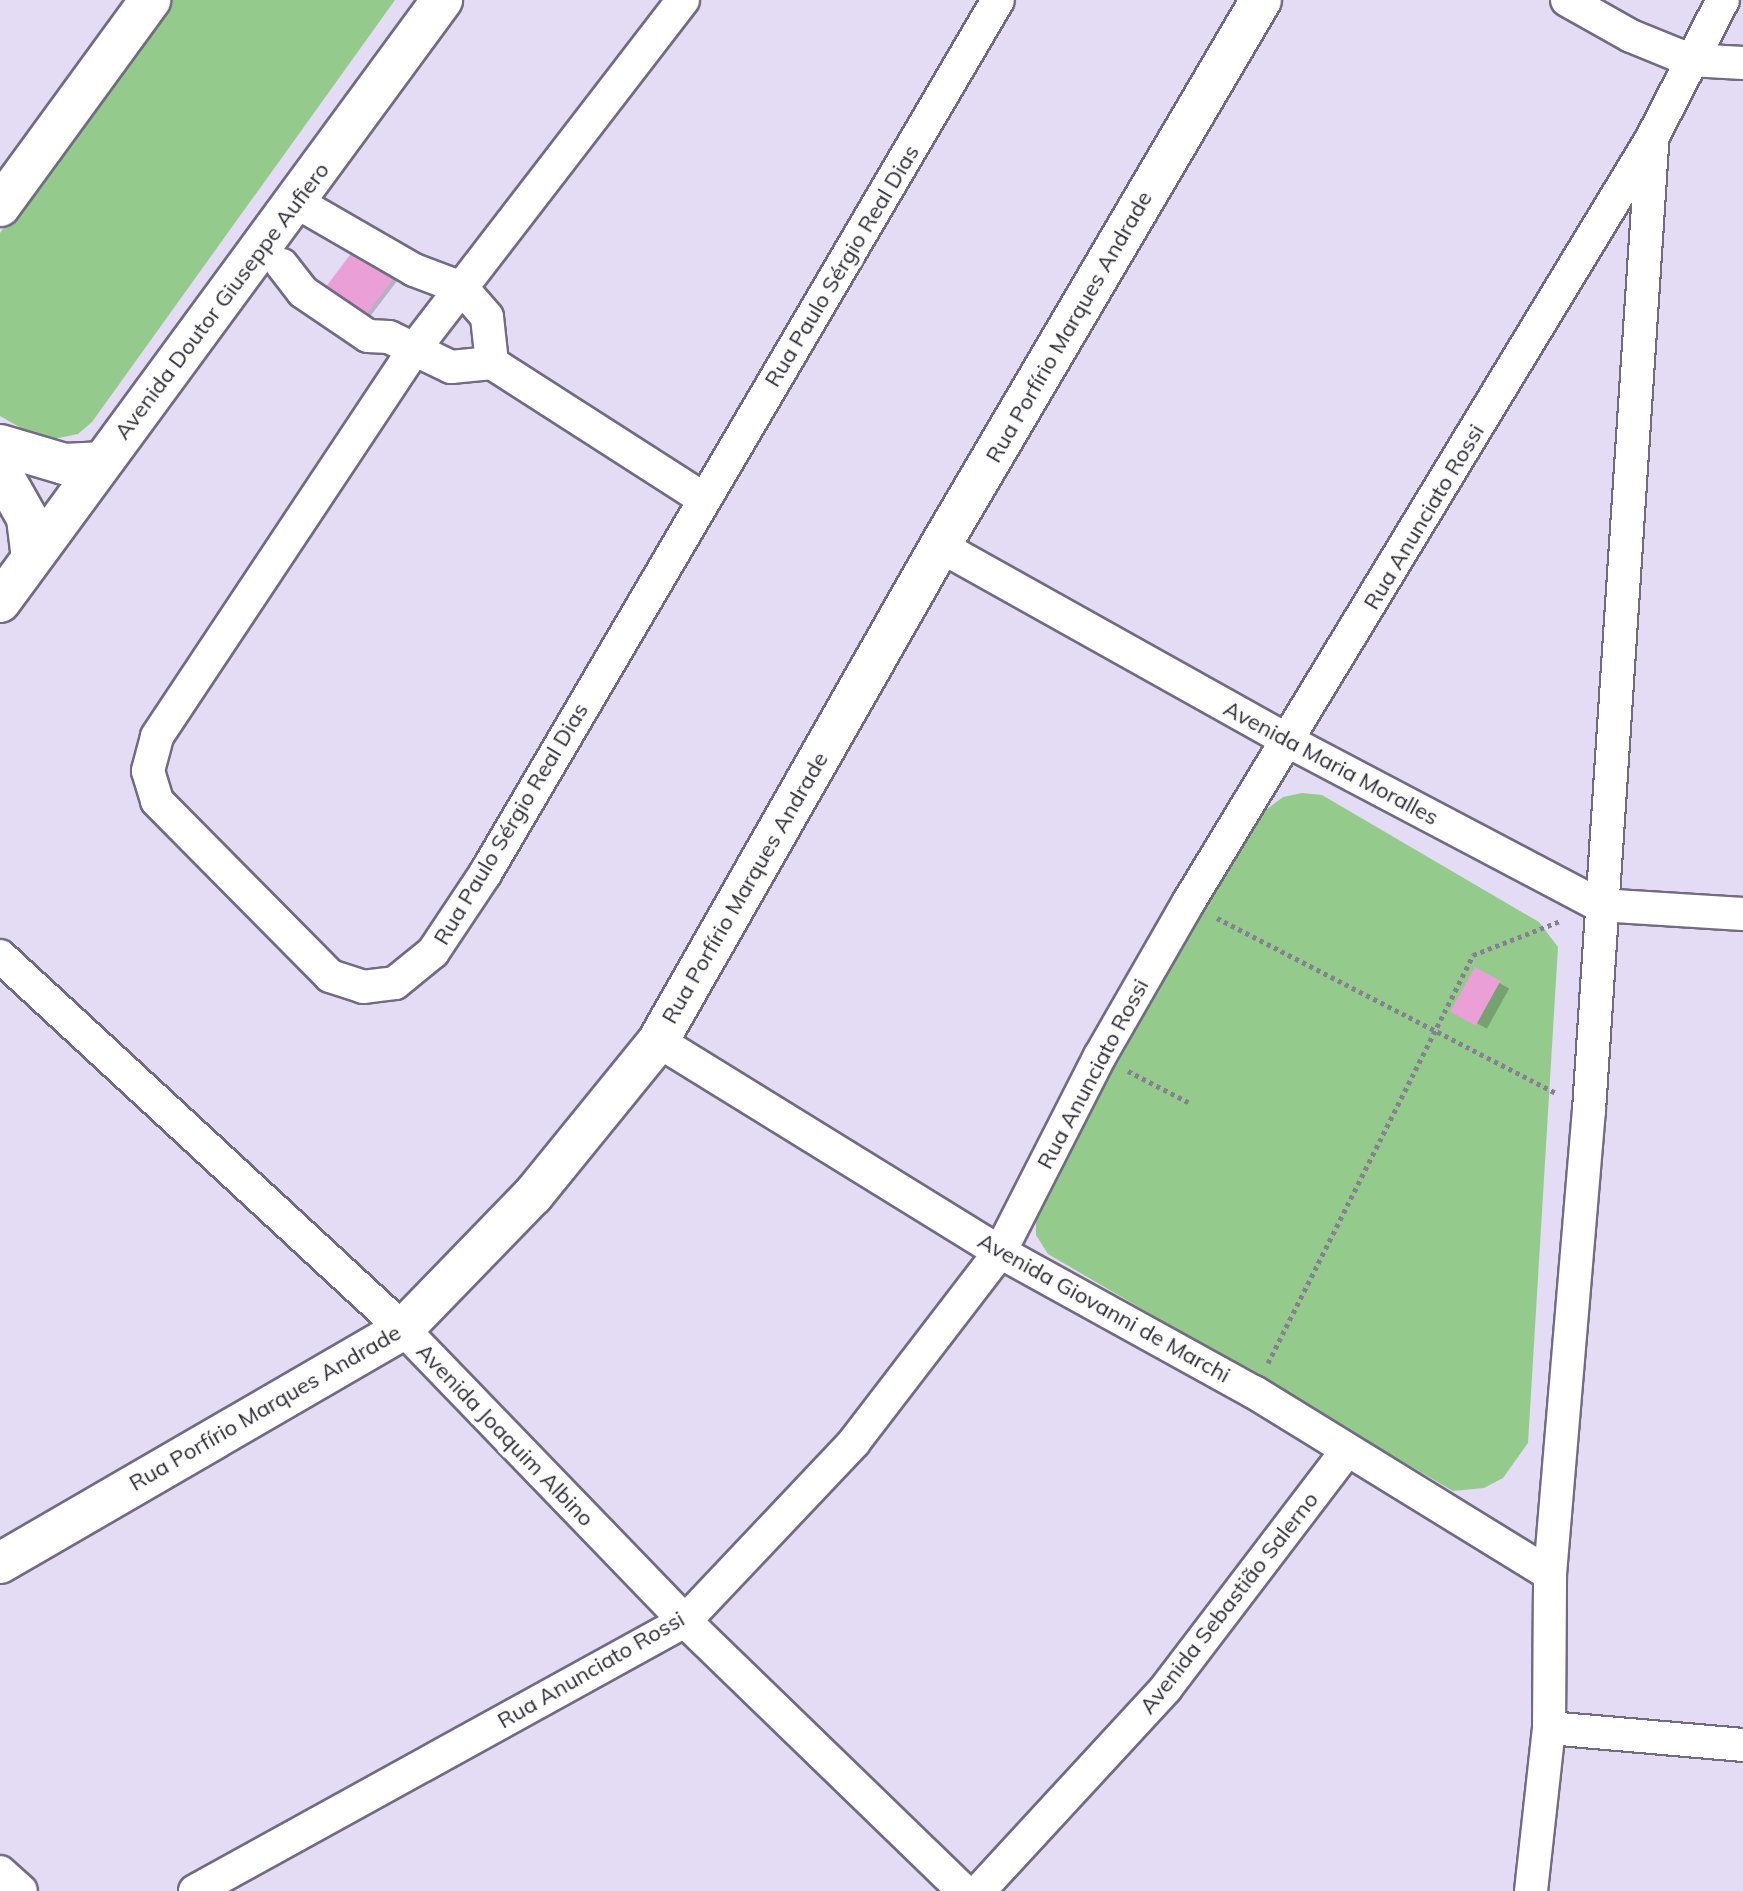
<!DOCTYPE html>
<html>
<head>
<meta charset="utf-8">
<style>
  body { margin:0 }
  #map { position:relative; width:1743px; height:1891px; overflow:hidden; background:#e4dcf5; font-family:Mulish,sans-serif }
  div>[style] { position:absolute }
  .green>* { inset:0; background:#94cb8c }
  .shadow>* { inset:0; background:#0003; transform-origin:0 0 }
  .building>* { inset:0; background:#eaa0d7; transform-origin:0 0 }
  .path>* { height:5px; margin-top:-2.5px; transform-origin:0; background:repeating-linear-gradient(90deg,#868091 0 4px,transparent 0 8px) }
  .roads { filter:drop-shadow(2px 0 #726b81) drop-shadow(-2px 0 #726b81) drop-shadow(0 2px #726b81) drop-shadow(0 -2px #726b81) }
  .minor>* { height:32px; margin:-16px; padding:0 16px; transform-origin:16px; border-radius:16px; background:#fff }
  .tertiary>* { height:40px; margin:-20px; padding:0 20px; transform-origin:20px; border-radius:20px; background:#fff }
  span { translate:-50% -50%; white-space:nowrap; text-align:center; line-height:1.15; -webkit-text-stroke:8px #fff; paint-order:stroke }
  .street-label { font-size:22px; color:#2f2c35 }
</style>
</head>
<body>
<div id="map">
  <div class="green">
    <i style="clip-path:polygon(168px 0,395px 0,92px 422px,78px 434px,44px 441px,0 416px,0 233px)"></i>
    <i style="clip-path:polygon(1302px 793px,1322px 795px,1539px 922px,1558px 947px,1528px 1443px,1503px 1478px,1484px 1488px,1453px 1491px,1048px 1254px,1036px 1235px,1036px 1205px,1259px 815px,1283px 797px)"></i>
  </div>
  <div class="shadow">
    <i style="clip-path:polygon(410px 264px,362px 327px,321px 296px)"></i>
    <i style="left:1476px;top:970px;width:38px;height:46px;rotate:29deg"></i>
  </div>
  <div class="building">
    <i style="left:368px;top:231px;width:49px;height:83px;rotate:37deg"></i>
    <i style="left:1475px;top:967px;width:29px;height:51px;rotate:29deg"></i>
  </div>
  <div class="path">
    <i style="left:1217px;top:918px;width:382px;rotate:27.3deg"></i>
    <i style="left:1128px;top:1071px;width:68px;rotate:27.3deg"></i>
    <i style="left:1268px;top:1363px;width:457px;rotate:-63.3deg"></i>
    <i style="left:1473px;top:955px;width:93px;rotate:-21.3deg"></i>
  </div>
  <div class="roads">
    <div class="minor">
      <i style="left:683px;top:0;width:443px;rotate:127.6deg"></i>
      <i style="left:413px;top:351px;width:463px;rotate:123.6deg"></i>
      <i style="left:157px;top:737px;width:35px;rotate:105deg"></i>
      <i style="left:148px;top:771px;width:31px;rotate:73deg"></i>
      <i style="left:157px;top:801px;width:246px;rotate:45.3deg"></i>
      <i style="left:330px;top:976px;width:35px;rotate:18deg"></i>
      <i style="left:363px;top:987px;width:32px;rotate:-7deg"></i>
      <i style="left:395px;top:983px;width:49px;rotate:-39.2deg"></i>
      <i style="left:433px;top:952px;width:94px;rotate:-56.3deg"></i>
      <i style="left:485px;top:874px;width:1013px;rotate:-59.59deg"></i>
      <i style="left:1567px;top:0;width:73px;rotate:29.4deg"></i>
      <i style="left:1631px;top:36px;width:64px;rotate:22.1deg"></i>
      <i style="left:1690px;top:60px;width:53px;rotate:3.2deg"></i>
      <i style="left:298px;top:203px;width:134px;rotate:30deg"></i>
      <i style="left:414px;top:270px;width:51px;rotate:20.6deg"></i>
      <i style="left:462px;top:288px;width:38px;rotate:49deg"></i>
      <i style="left:487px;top:317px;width:46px;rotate:83.8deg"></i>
      <i style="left:282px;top:265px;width:34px;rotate:52deg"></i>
      <i style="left:303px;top:292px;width:78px;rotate:34.1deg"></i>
      <i style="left:368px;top:336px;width:21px;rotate:3deg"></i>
      <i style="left:389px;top:337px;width:69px;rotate:25.8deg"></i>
      <i style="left:451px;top:367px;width:41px;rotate:-5.6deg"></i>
      <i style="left:492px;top:363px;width:252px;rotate:32.7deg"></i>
      <i style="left:940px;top:546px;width:401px;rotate:29.2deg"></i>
      <i style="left:1290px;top:742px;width:349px;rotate:27.8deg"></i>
      <i style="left:1599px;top:905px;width:144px;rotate:3.6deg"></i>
      <i style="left:0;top:956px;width:549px;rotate:42.79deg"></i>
      <i style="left:403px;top:1329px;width:406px;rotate:46deg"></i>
      <i style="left:685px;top:1621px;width:388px;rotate:44.1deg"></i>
      <i style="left:658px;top:1041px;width:402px;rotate:31.7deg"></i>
      <i style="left:1000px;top:1252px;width:290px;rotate:28.9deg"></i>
      <i style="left:1254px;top:1392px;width:347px;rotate:31.6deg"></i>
      <i style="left:1549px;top:1728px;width:195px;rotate:5deg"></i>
      <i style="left:0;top:1872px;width:28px;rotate:42deg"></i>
      <i style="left:195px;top:1891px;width:559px;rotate:-28.86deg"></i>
      <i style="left:685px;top:1621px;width:246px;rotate:-46.6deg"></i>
      <i style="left:854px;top:1442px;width:240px;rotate:-52.5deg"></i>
      <i style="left:1000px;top:1252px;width:220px;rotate:-63deg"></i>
      <i style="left:1100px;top:1056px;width:177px;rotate:-60.1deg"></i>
      <i style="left:1188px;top:903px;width:895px;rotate:-58.76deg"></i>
      <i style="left:1652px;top:138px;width:155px;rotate:-62.8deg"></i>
      <i style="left:979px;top:1891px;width:276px;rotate:-47.3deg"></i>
      <i style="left:1166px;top:1688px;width:295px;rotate:-52.7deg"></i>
      <i style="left:1531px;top:1891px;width:164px;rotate:-83.7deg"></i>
      <i style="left:1549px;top:1728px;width:154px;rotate:-89.6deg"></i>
      <i style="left:1550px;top:1574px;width:466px;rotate:-85.2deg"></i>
      <i style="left:1589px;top:1110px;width:967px;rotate:-86.26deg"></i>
    </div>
    <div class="tertiary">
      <i style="left:0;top:206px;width:255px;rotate:-53.9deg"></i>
      <i style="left:0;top:445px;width:67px;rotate:16.5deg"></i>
      <i style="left:64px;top:464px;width:36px;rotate:-3deg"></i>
      <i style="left:0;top:470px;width:55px;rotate:60.6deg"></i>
      <i style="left:27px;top:518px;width:39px;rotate:83deg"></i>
      <i style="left:0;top:602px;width:747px;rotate:-53.71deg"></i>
      <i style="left:0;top:1563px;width:466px;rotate:-30.1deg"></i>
      <i style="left:403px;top:1329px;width:187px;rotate:-45.9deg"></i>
      <i style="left:533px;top:1195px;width:198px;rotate:-50.9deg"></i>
      <i style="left:658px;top:1041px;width:570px;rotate:-60.33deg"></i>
      <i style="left:940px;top:546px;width:633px;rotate:-59.55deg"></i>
    </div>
  </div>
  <div class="street-label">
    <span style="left:842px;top:266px;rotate:-59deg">Rua Paulo Sérgio Real Dias</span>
    <span style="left:222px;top:301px;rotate:-53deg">Avenida Doutor Giuseppe Aufiero</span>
    <span style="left:1069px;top:327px;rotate:-60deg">Rua Porfírio Marques Andrade</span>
    <span style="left:1424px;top:517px;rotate:-59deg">Rua Anunciato Rossi</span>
    <span style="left:1331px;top:763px;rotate:28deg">Avenida Maria Moralles</span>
    <span style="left:511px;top:824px;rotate:-59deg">Rua Paulo Sérgio Real Dias</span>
    <span style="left:745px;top:888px;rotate:-60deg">Rua Porfírio Marques Andrade</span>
    <span style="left:1093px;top:1074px;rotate:-62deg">Rua Anunciato Rossi</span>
    <span style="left:1104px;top:1308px;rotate:29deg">Avenida Giovanni de Marchi</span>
    <span style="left:265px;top:1408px;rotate:-30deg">Rua Porfírio Marques Andrade</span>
    <span style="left:505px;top:1435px;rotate:46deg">Avenida Joaquim Albino</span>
    <span style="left:1229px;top:1603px;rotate:-52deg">Avenida Sebastião Salerno</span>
    <span style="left:591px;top:1670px;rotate:-30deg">Rua Anunciato Rossi</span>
  </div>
</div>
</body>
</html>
